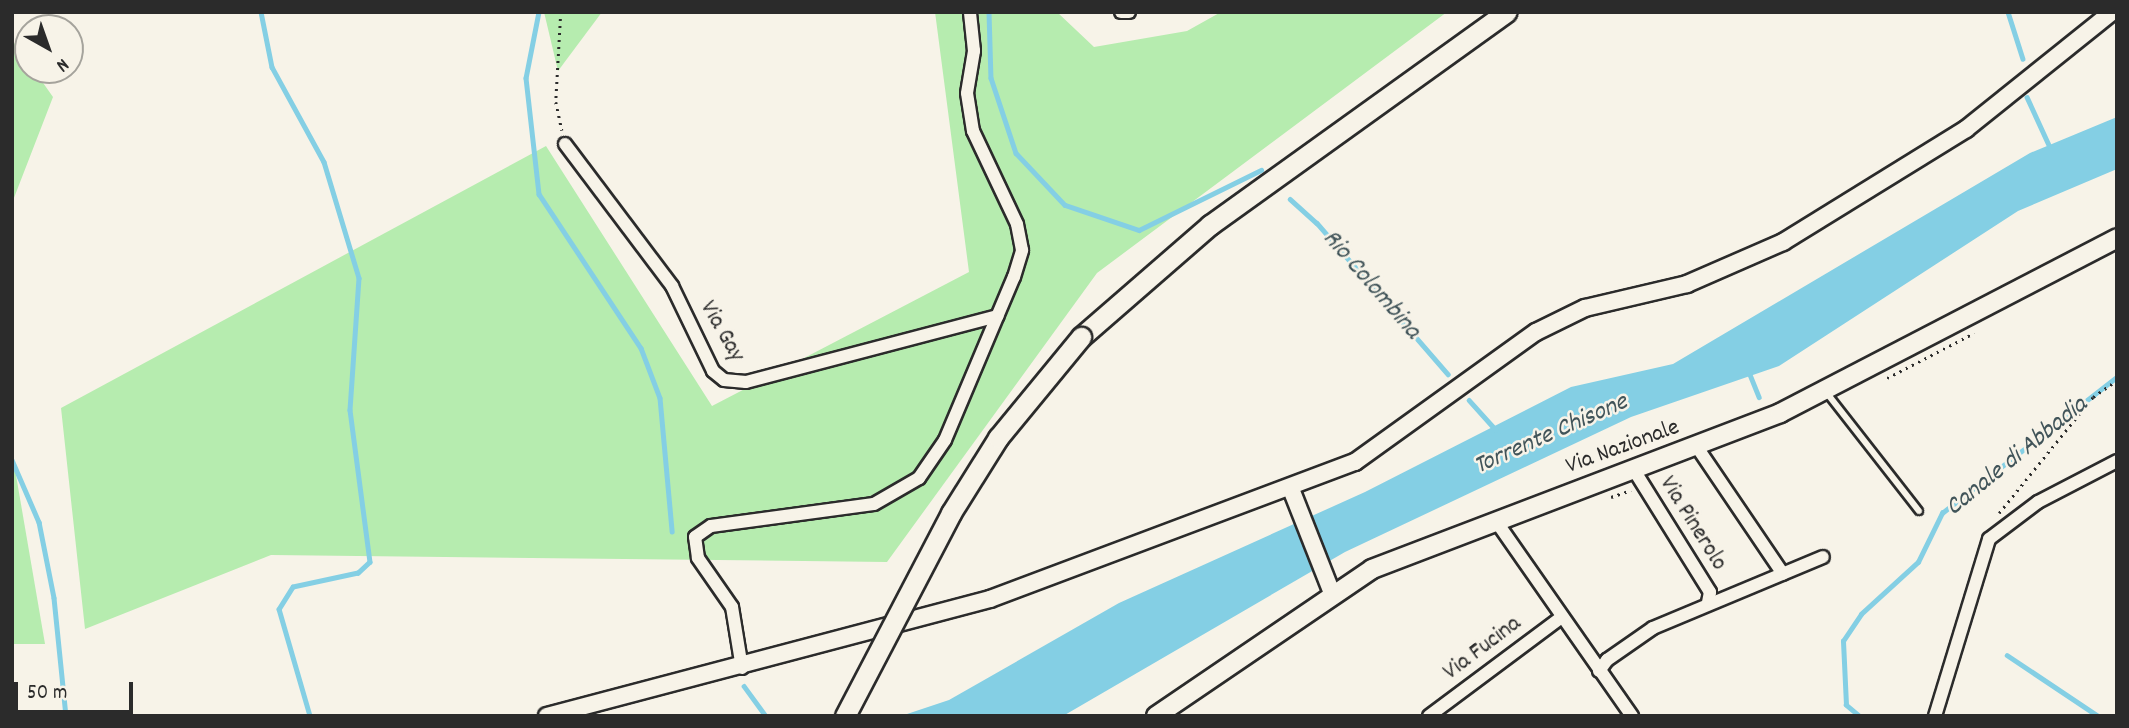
<!DOCTYPE html>
<html>
<head>
<meta charset="utf-8">
<style>
  body { margin:0 }
  #map { position:relative; width:2129px; height:728px; overflow:hidden; background:#f7f3e8; font-family:Dekko,sans-serif }
  div>[style] { position:absolute }
  .green>* { inset:0; background:#b6ecaf }
  .water>* { inset:0; background:#84cfe4 }
  .stream>* { height:4.5px; margin:-2.25px; padding:0 2.25px; transform-origin:2.25px; border-radius:2.25px; background:#84cfe4 }
  .path>* { height:2.5px; margin-top:-1.25px; transform-origin:0; background:repeating-linear-gradient(90deg,#2b2b2b 0 2px,transparent 0 7px) }
  .roads { filter:drop-shadow(2px 0 #2b2b2b) drop-shadow(-2px 0 #2b2b2b) drop-shadow(0 2px #2b2b2b) drop-shadow(0 -2px #2b2b2b) }
  .service>* { height:6px; margin:-3px; padding:0 3px; transform-origin:3px; border-radius:3px; background:#f7f3e8 }
  .minor>* { height:12px; margin:-6px; padding:0 6px; transform-origin:6px; border-radius:6px; background:#f7f3e8 }
  .tertiary>* { height:16px; margin:-8px; padding:0 8px; transform-origin:8px; border-radius:8px; background:#f7f3e8 }
  .secondary>* { height:18px; margin:-9px; padding:0 9px; transform-origin:9px; border-radius:9px; background:#f7f3e8 }
  .primary>* { height:19px; margin:-9.5px; padding:0 9.5px; transform-origin:9.5px; border-radius:9.5px; background:#f7f3e8 }
  .bridges { filter:drop-shadow(2px 0 #2b2b2b) drop-shadow(-2px 0 #2b2b2b) drop-shadow(0 2px #2b2b2b) drop-shadow(0 -2px #2b2b2b) }
  .primary-bridge>* { height:19px; margin:-9.5px; padding:0 9.5px; transform-origin:9.5px; border-radius:9.5px; background:#f7f3e8 }
  span { translate:-50% -50%; white-space:nowrap; text-align:center; line-height:1.15; -webkit-text-stroke:5px #f7f3e8; paint-order:stroke }
  .street-label { font-size:24px; color:#2b2b2b }
  .water-label { font-size:26px; color:#415459; font-style:italic }
  .frame { position:absolute; inset:0; border:14px solid #2b2b2b; pointer-events:none }
  .north { position:absolute; left:14px; top:14px; width:70px; height:70px; box-sizing:border-box; background:#f7f3e8; border:2px solid #a5a39c; border-radius:50%; rotate:140deg; font-size:19px; font-weight:700; line-height:28px; text-align:center; color:#2b2b2b }
  .north::after { content:''; display:block; margin:auto; width:24px; height:32px; background:#2b2b2b; clip-path:polygon(50% 0,100% 100%,50% 72%,0 100%) }
  .scale { position:absolute; left:14px; top:682px; width:119px; height:32px; box-sizing:border-box; border:4px solid #2b2b2b; border-top:0; padding-left:9px; font-size:21px; line-height:24px; white-space:nowrap; color:#2b2b2b; -webkit-text-stroke:5px #f7f3e8; paint-order:stroke }
</style>
</head>
<body>
<div id="map">
  <div class="green">
    <i style="clip-path:polygon(544px 12px,602px 12px,558px 71px)"></i>
    <i style="clip-path:polygon(935px 12px,1057px 12px,1094px 47px,1187px 31px,1221px 12px,1447px 12px,1097px 273px,887px 562px,271px 555px,85px 629px,61px 408px,546px 146px,712px 406px,969px 272px)"></i>
    <i style="clip-path:polygon(12px 40px,28px 62px,28px 70px,34px 70px,53px 97px,12px 203px)"></i>
    <i style="clip-path:polygon(12px 452px,45px 644px,12px 644px)"></i>
  </div>
  <div class="water">
    <i style="clip-path:polygon(2117px 117px,2117px 169px,2018px 211px,1779px 366px,1631px 417px,1345px 552px,1063px 716px,901px 716px,949px 700px,1119px 603px,1365px 492px,1571px 387px,1673px 364px,2030px 153px)"></i>
  </div>
  <div class="stream">
    <i style="left:261px;top:12px;width:56px;rotate:78.7deg"></i>
    <i style="left:272px;top:67px;width:108px;rotate:61.3deg"></i>
    <i style="left:324px;top:162px;width:121px;rotate:73.2deg"></i>
    <i style="left:359px;top:278px;width:132px;rotate:93.9deg"></i>
    <i style="left:350px;top:410px;width:153px;rotate:82.5deg"></i>
    <i style="left:370px;top:562px;width:16px;rotate:137deg"></i>
    <i style="left:358px;top:573px;width:66px;rotate:167.8deg"></i>
    <i style="left:293px;top:587px;width:26px;rotate:122deg"></i>
    <i style="left:279px;top:609px;width:111px;rotate:73.8deg"></i>
    <i style="left:539px;top:12px;width:67px;rotate:101.1deg"></i>
    <i style="left:526px;top:78px;width:117px;rotate:83.6deg"></i>
    <i style="left:539px;top:194px;width:185px;rotate:56.5deg"></i>
    <i style="left:641px;top:348px;width:53px;rotate:69.2deg"></i>
    <i style="left:660px;top:398px;width:134px;rotate:84.8deg"></i>
    <i style="left:989px;top:12px;width:66px;rotate:88.3deg"></i>
    <i style="left:991px;top:78px;width:79px;rotate:71.6deg"></i>
    <i style="left:1016px;top:153px;width:71px;rotate:46.7deg"></i>
    <i style="left:1065px;top:205px;width:78px;rotate:18.7deg"></i>
    <i style="left:1139px;top:230px;width:136px;rotate:-26.2deg"></i>
    <i style="left:2008px;top:12px;width:49px;rotate:72.3deg"></i>
    <i style="left:2027px;top:97px;width:53px;rotate:65.4deg"></i>
    <i style="left:1290px;top:199px;width:36px;rotate:42deg"></i>
    <i style="left:1317px;top:223px;width:200px;rotate:49.1deg"></i>
    <i style="left:1749px;top:372px;width:27px;rotate:68deg"></i>
    <i style="left:1469px;top:400px;width:40px;rotate:48deg"></i>
    <i style="left:12px;top:460px;width:68px;rotate:66.5deg"></i>
    <i style="left:39px;top:522px;width:77px;rotate:78.8deg"></i>
    <i style="left:54px;top:598px;width:119px;rotate:84.2deg"></i>
    <i style="left:2007px;top:655px;width:110px;rotate:33.8deg"></i>
    <i style="left:744px;top:686px;width:37px;rotate:54deg"></i>
    <i style="left:1859px;top:716px;width:17px;rotate:-140deg"></i>
    <i style="left:1846px;top:705px;width:64px;rotate:-92.7deg"></i>
    <i style="left:1843px;top:641px;width:32px;rotate:-56deg"></i>
    <i style="left:1861px;top:614px;width:77px;rotate:-42.4deg"></i>
    <i style="left:1918px;top:562px;width:55px;rotate:-63.9deg"></i>
    <i style="left:1942px;top:513px;width:222px;rotate:-37.9deg"></i>
  </div>
  <div class="path">
    <i style="left:561px;top:12px;width:90px;rotate:93.2deg"></i>
    <i style="left:556px;top:102px;width:29px;rotate:78deg"></i>
    <i style="left:1887px;top:378px;width:98px;rotate:-27.3deg"></i>
    <i style="left:1611px;top:497px;width:21px;rotate:-19deg"></i>
    <i style="left:1999px;top:513px;width:149px;rotate:-51deg"></i>
    <i style="left:2093px;top:397px;width:29px;rotate:-35deg"></i>
  </div>
  <div class="roads">
    <div class="service">
      <i style="left:1826px;top:392px;width:151px;rotate:52deg"></i>
    </div>
    <div class="minor">
      <i style="left:1121px;top:12px;width:8px"></i>
      <i style="left:565px;top:144px;width:178px;rotate:53deg"></i>
      <i style="left:672px;top:286px;width:94px;rotate:64.2deg"></i>
      <i style="left:713px;top:371px;width:14px;rotate:39deg"></i>
      <i style="left:724px;top:380px;width:22px;rotate:5deg"></i>
      <i style="left:746px;top:382px;width:260px;rotate:-14.7deg"></i>
      <i style="left:1697px;top:447px;width:153px;rotate:55.9deg"></i>
      <i style="left:1634px;top:470px;width:144px;rotate:58.1deg"></i>
      <i style="left:1710px;top:592px;width:10px;rotate:101deg"></i>
      <i style="left:1496px;top:521px;width:238px;rotate:55.1deg"></i>
      <i style="left:742px;top:668px;width:62px;rotate:-99.3deg"></i>
      <i style="left:732px;top:607px;width:60px;rotate:-124.8deg"></i>
      <i style="left:698px;top:558px;width:21px;rotate:-98deg"></i>
      <i style="left:695px;top:537px;width:19px;rotate:-35deg"></i>
      <i style="left:711px;top:526px;width:164px;rotate:-7.7deg"></i>
      <i style="left:874px;top:504px;width:52px;rotate:-30deg"></i>
      <i style="left:919px;top:478px;width:46px;rotate:-55.6deg"></i>
      <i style="left:945px;top:440px;width:177px;rotate:-67.1deg"></i>
      <i style="left:1014px;top:277px;width:28px;rotate:-73deg"></i>
      <i style="left:1022px;top:250px;width:26px;rotate:-101deg"></i>
      <i style="left:1017px;top:224px;width:103px;rotate:-115.3deg"></i>
      <i style="left:973px;top:131px;width:38px;rotate:-99deg"></i>
      <i style="left:967px;top:93px;width:43px;rotate:-80.5deg"></i>
      <i style="left:974px;top:51px;width:39px;rotate:-96deg"></i>
      <i style="left:1599px;top:671px;width:14px;rotate:-54deg"></i>
      <i style="left:1607px;top:660px;width:56px;rotate:-34.8deg"></i>
      <i style="left:1653px;top:628px;width:184px;rotate:-22.7deg"></i>
      <i style="left:1429px;top:716px;width:166px;rotate:-36.7deg"></i>
      <i style="left:1935px;top:716px;width:185px;rotate:-73deg"></i>
      <i style="left:1989px;top:539px;width:61px;rotate:-37.1deg"></i>
      <i style="left:2038px;top:502px;width:89px;rotate:-27.4deg"></i>
    </div>
    <div class="tertiary">
      <i style="left:1291px;top:489px;width:112px;rotate:68.5deg"></i>
      <i style="left:547px;top:716px;width:458px;rotate:-14.8deg"></i>
      <i style="left:990px;top:599px;width:390px;rotate:-20.6deg"></i>
      <i style="left:1355px;top:462px;width:223px;rotate:-35.7deg"></i>
      <i style="left:1536px;top:332px;width:55px;rotate:-26.1deg"></i>
      <i style="left:1585px;top:308px;width:105px;rotate:-13.2deg"></i>
      <i style="left:1687px;top:284px;width:105px;rotate:-23.6deg"></i>
      <i style="left:1783px;top:242px;width:215px;rotate:-31.7deg"></i>
      <i style="left:1966px;top:129px;width:187px;rotate:-38.7deg"></i>
    </div>
    <div class="secondary">
      <i style="left:1156px;top:716px;width:261px;rotate:-34.2deg"></i>
      <i style="left:1372px;top:569px;width:437px;rotate:-20.9deg"></i>
      <i style="left:1780px;top:413px;width:380px;rotate:-27.4deg"></i>
    </div>
    <div class="primary">
      <i style="left:1081px;top:337px;width:171px;rotate:-41deg"></i>
      <i style="left:1210px;top:225px;width:365px;rotate:-35.7deg"></i>
    </div>
  </div>
  <div class="bridges">
    <div class="primary-bridge">
      <i style="left:845px;top:716px;width:229px;rotate:-62.4deg"></i>
      <i style="left:951px;top:513px;width:89px;rotate:-57.9deg"></i>
      <i style="left:998px;top:438px;width:131px;rotate:-50.6deg"></i>
    </div>
  </div>
  <div class="street-label">
    <span style="left:721px;top:332px;rotate:60deg">Via Gay</span>
    <span style="left:1623px;top:448px;rotate:-20deg">Via Nazionale</span>
    <span style="left:1692px;top:524px;rotate:58deg">Via Pinerolo</span>
    <span style="left:1483px;top:649px;rotate:-37deg">Via Fucina</span>
  </div>
  <div class="water-label">
    <span style="left:1371px;top:285px;rotate:49deg">Rio Colombina</span>
    <span style="left:1551px;top:435px;rotate:-24deg">Torrente Chisone</span>
    <span style="left:2017px;top:457px;rotate:-39deg">Canale di Abbadia</span>
  </div>
  <div class="frame"></div>
  <div class="north">N</div>
  <div class="scale">50 m</div>
</div>
</body>
</html>
